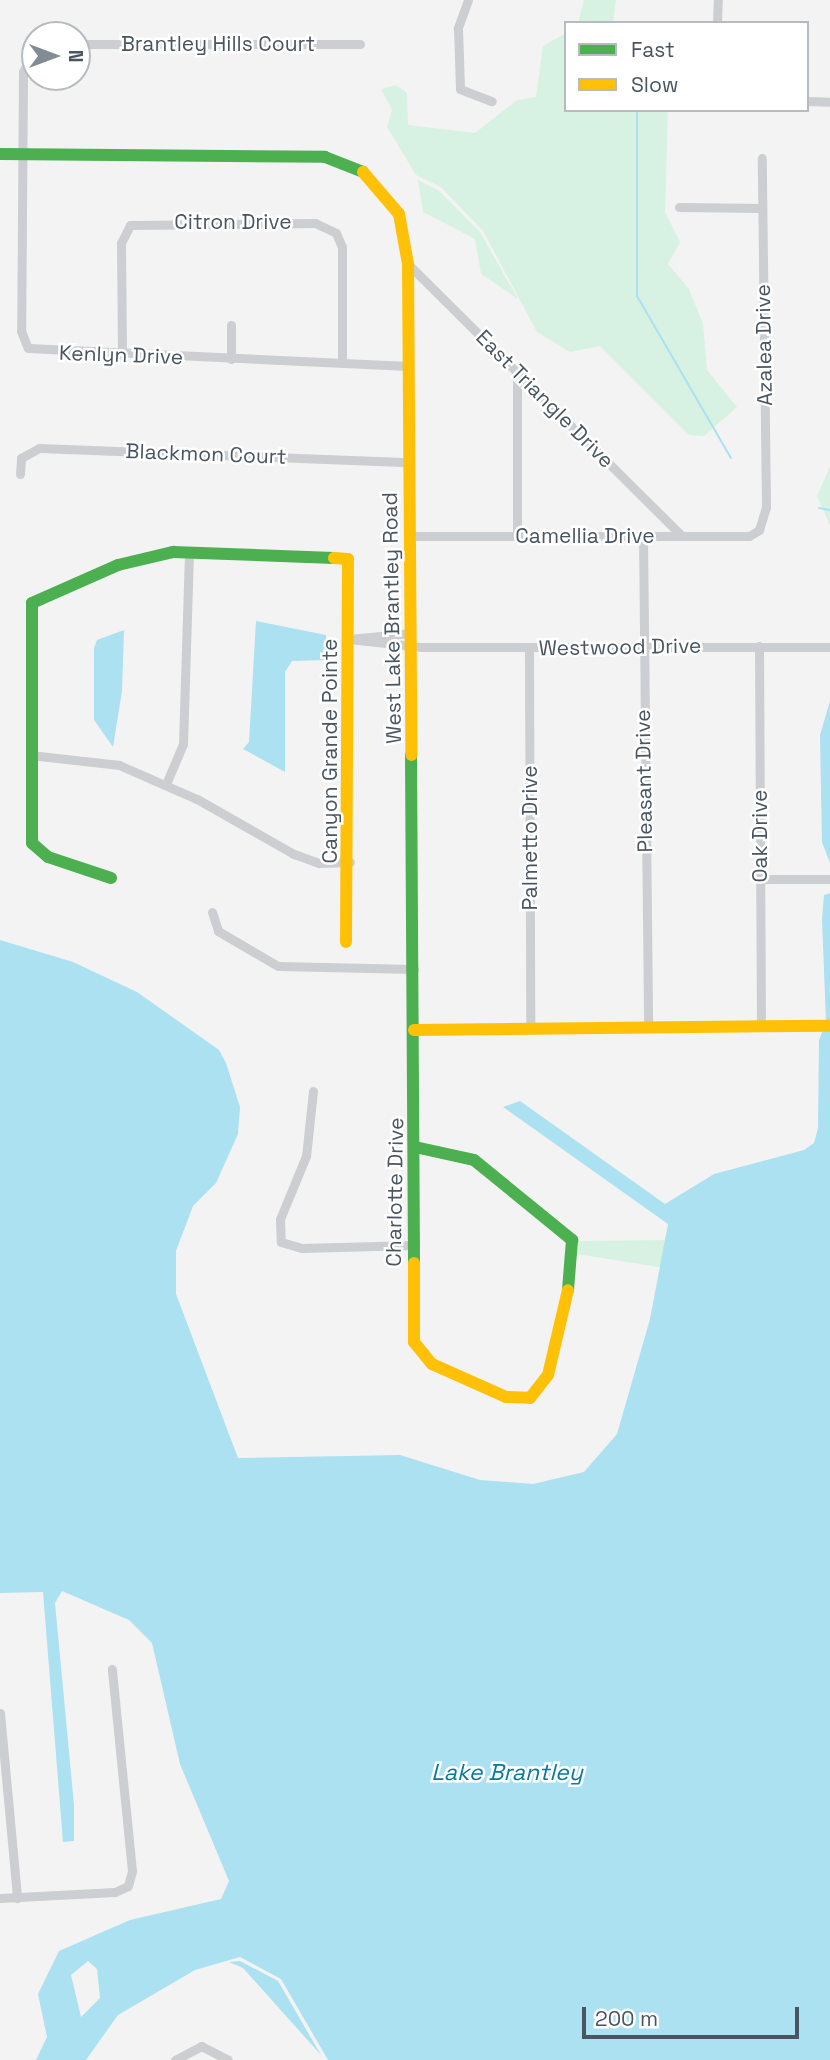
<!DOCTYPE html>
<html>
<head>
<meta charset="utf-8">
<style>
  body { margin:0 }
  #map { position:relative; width:830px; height:2060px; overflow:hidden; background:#f3f3f3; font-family:"Space Grotesk",sans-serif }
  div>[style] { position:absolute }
  .green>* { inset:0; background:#d7f2e2 }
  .water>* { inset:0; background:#abe1f1 }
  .stream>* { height:2px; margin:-1px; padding:0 1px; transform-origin:1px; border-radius:1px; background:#abe1f1 }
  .street>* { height:9px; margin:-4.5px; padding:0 4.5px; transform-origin:4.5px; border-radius:4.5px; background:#ccced1 }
  .fast>* { height:12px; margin:-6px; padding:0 6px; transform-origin:6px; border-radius:6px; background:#4caf50 }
  .slow>* { height:12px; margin:-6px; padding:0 6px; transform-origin:6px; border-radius:6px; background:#ffc107 }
  span { translate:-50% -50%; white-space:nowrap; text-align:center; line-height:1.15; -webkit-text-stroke:5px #fff; paint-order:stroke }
  .street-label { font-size:21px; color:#495560 }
  .water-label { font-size:23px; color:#087a9c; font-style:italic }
  .legend { position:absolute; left:564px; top:21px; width:245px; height:91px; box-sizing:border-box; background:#fff; border:2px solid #b6bbbf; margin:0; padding:9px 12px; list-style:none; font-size:21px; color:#495560 }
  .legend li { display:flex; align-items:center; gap:14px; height:35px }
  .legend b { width:35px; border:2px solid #b6bbbf }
  .north { position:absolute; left:21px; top:21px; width:70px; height:70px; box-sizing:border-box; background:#fff; border:2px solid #b6bbbf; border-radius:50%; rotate:90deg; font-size:19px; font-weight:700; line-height:28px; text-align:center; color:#495560 }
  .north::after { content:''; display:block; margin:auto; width:24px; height:32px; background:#848c93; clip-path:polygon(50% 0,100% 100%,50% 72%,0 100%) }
  .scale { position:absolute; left:582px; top:2007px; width:217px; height:32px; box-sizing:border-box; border:4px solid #495560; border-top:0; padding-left:9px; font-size:21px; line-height:24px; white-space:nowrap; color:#495560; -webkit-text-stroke:5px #fff; paint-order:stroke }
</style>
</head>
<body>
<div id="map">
  <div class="green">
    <i style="clip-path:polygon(584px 0,616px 0,613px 23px,578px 23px)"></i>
    <i style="clip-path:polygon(566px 33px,566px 110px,668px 110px,665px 212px,680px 242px,668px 264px,689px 289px,703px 324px,707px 370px,737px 407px,704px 436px,689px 435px,600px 346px,570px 352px,537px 332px,483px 231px,441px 187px,416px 175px,387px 127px,392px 110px,381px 89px,396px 85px,407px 93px,408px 125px,475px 133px,517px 100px,536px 97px,543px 46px)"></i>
    <i style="clip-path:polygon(418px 180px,438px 190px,480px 232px,518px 299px,481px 274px,475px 239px,423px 212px)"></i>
    <i style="clip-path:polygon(830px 467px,830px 525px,817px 496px)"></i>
    <i style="clip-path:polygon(676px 1240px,671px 1269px,577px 1254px,578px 1241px)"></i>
  </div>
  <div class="water">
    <i style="clip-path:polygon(256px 621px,326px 635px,327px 660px,292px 661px,285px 672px,285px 772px,243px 749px,249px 742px)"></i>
    <i style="clip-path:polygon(124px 630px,122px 691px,113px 747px,94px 720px,94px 648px,97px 640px)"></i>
    <i style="clip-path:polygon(830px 701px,830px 863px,822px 842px,820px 735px)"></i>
    <i style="clip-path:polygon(evenodd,830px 893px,830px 2060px,328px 2060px,281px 1979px,240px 1957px,195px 1970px,118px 2015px,86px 2060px,36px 2060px,47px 2037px,38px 1994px,59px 1951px,130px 1920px,221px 1899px,229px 1881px,180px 1764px,152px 1643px,129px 1620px,62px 1591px,55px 1603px,74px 1805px,74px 1841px,63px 1842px,43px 1592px,0 1593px,0 940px,73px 962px,137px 992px,219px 1050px,226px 1063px,240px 1107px,238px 1134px,216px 1183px,193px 1206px,176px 1251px,176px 1294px,238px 1458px,400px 1455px,480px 1480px,533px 1484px,584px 1472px,617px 1434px,650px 1319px,668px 1224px,503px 1107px,520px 1101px,665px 1204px,714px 1174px,804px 1150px,814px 1143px,818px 1128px,819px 1040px,826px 1022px,822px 919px,824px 895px,830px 893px,88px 1961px,97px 1969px,100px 1998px,81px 2017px,71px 1975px,88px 1961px)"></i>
    <i style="clip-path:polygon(240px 1961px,278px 1981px,321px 2055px,243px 1968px,229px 1962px)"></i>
  </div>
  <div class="stream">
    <i style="left:637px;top:110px;width:186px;rotate:90deg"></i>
    <i style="left:637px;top:296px;width:187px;rotate:59.9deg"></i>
    <i style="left:819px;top:508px;width:11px;rotate:10deg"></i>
  </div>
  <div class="street">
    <i style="left:468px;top:0;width:30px;rotate:110deg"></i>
    <i style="left:458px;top:28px;width:61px;rotate:88.1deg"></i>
    <i style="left:460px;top:89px;width:34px;rotate:21deg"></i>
    <i style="left:717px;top:23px;width:23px;rotate:-88deg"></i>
    <i style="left:77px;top:44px;width:283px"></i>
    <i style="left:35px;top:49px;width:26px;rotate:118deg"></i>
    <i style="left:23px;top:72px;width:259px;rotate:90.4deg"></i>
    <i style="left:21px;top:331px;width:18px;rotate:68deg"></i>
    <i style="left:28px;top:348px;width:380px;rotate:2.7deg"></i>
    <i style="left:807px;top:101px;width:23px;rotate:2deg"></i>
    <i style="left:679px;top:207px;width:83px;rotate:0.7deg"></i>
    <i style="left:408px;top:264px;width:385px;rotate:44.8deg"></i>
    <i style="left:231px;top:325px;width:34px;rotate:90deg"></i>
    <i style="left:122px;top:355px;width:112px;rotate:-90.5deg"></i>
    <i style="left:121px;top:243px;width:20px;rotate:-63deg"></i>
    <i style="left:130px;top:225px;width:185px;rotate:-0.6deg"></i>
    <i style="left:315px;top:223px;width:23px;rotate:25deg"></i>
    <i style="left:336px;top:233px;width:15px;rotate:67deg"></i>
    <i style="left:342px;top:247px;width:116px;rotate:90deg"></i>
    <i style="left:517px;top:372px;width:164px;rotate:90deg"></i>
    <i style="left:20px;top:474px;width:16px;rotate:-86deg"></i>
    <i style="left:21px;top:458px;width:21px;rotate:-29deg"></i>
    <i style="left:39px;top:448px;width:371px;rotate:2.2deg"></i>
    <i style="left:643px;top:535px;width:492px;rotate:89.4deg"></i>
    <i style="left:410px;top:536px;width:339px"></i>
    <i style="left:749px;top:536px;width:12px;rotate:-31deg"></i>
    <i style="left:759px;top:530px;width:24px;rotate:-73deg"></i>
    <i style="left:766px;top:507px;width:349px;rotate:-90.7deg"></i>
    <i style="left:411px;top:633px;width:62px;rotate:174.5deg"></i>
    <i style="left:349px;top:639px;width:72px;rotate:6.3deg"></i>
    <i style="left:421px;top:647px;width:409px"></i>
    <i style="left:759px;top:646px;width:380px;rotate:89.7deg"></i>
    <i style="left:529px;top:648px;width:379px;rotate:89.8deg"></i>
    <i style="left:30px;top:755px;width:90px;rotate:6.4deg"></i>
    <i style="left:119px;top:765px;width:85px;rotate:23.6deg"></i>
    <i style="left:197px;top:799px;width:112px;rotate:29.6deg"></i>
    <i style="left:294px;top:854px;width:27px;rotate:20deg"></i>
    <i style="left:319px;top:863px;width:31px;rotate:-2deg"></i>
    <i style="left:166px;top:784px;width:43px;rotate:-67deg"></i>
    <i style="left:183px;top:744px;width:192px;rotate:-88.2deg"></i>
    <i style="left:761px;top:879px;width:69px"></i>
    <i style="left:212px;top:912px;width:20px;rotate:72deg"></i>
    <i style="left:218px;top:931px;width:69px;rotate:30.3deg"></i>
    <i style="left:278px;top:966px;width:136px;rotate:1.3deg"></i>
    <i style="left:313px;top:1091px;width:65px;rotate:96.1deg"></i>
    <i style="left:306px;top:1156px;width:68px;rotate:112.4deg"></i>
    <i style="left:280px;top:1219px;width:23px;rotate:88deg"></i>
    <i style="left:281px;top:1242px;width:22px;rotate:16deg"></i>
    <i style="left:302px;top:1248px;width:112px;rotate:-1.5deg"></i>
    <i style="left:0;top:1713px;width:186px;rotate:84.7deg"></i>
    <i style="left:0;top:1898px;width:115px;rotate:-3deg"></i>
    <i style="left:115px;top:1892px;width:14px;rotate:-25deg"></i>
    <i style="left:128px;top:1886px;width:16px;rotate:-75deg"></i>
    <i style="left:132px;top:1871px;width:203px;rotate:-95.7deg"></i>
    <i style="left:175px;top:2060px;width:30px;rotate:-28deg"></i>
    <i style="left:201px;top:2046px;width:30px;rotate:27deg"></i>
  </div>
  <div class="fast">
    <i style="left:0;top:154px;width:325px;rotate:0.5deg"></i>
    <i style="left:325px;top:157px;width:41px;rotate:21.5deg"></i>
    <i style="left:411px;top:755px;width:508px;rotate:89.66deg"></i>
    <i style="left:111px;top:878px;width:66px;rotate:-161.6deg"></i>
    <i style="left:48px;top:857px;width:21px;rotate:-139deg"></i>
    <i style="left:32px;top:843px;width:240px;rotate:-90deg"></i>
    <i style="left:32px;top:603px;width:94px;rotate:-23.8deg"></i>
    <i style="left:118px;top:565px;width:57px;rotate:-13.3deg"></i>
    <i style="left:173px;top:552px;width:161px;rotate:2.1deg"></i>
    <i style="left:415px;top:1147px;width:60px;rotate:12.4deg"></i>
    <i style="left:474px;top:1160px;width:127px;rotate:39.2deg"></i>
    <i style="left:572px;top:1240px;width:50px;rotate:94.6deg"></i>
  </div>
  <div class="slow">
    <i style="left:363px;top:172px;width:55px;rotate:49.4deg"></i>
    <i style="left:399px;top:214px;width:51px;rotate:79.8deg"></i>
    <i style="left:408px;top:264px;width:491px;rotate:89.6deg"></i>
    <i style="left:334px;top:558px;width:14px;rotate:4deg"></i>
    <i style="left:348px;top:559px;width:383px;rotate:90.3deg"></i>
    <i style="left:414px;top:1030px;width:416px;rotate:-0.6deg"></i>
    <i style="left:414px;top:1263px;width:79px;rotate:90deg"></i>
    <i style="left:414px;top:1342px;width:28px;rotate:51deg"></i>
    <i style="left:432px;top:1364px;width:81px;rotate:24deg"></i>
    <i style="left:506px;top:1397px;width:24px;rotate:2deg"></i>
    <i style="left:530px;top:1398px;width:29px;rotate:-52deg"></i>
    <i style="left:548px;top:1375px;width:87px;rotate:-76.8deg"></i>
  </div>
  <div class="street-label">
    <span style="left:218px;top:44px">Brantley Hills Court</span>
    <span style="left:233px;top:222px">Citron Drive</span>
    <span style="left:764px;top:345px;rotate:-91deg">Azalea Drive</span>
    <span style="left:121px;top:355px;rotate:2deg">Kenlyn Drive</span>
    <span style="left:545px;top:399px;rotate:45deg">East Triangle Drive</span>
    <span style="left:206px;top:454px;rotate:2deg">Blackmon Court</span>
    <span style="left:585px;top:536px">Camellia Drive</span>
    <span style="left:392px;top:618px;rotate:-91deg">West Lake Brantley Road</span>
    <span style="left:620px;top:647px;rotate:-1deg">Westwood Drive</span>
    <span style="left:330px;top:751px;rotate:-90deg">Canyon Grande Pointe</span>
    <span style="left:644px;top:781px;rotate:-91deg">Pleasant Drive</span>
    <span style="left:760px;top:836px;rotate:-90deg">Oak Drive</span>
    <span style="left:530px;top:838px;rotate:-90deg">Palmetto Drive</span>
    <span style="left:395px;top:1192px;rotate:-89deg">Charlotte Drive</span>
  </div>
  <div class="water-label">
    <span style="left:507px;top:1772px">Lake Brantley</span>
  </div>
  <ul class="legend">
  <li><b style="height:9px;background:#4caf50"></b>Fast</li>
  <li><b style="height:9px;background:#ffc107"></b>Slow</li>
  </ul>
  <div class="north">N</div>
  <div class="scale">200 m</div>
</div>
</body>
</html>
